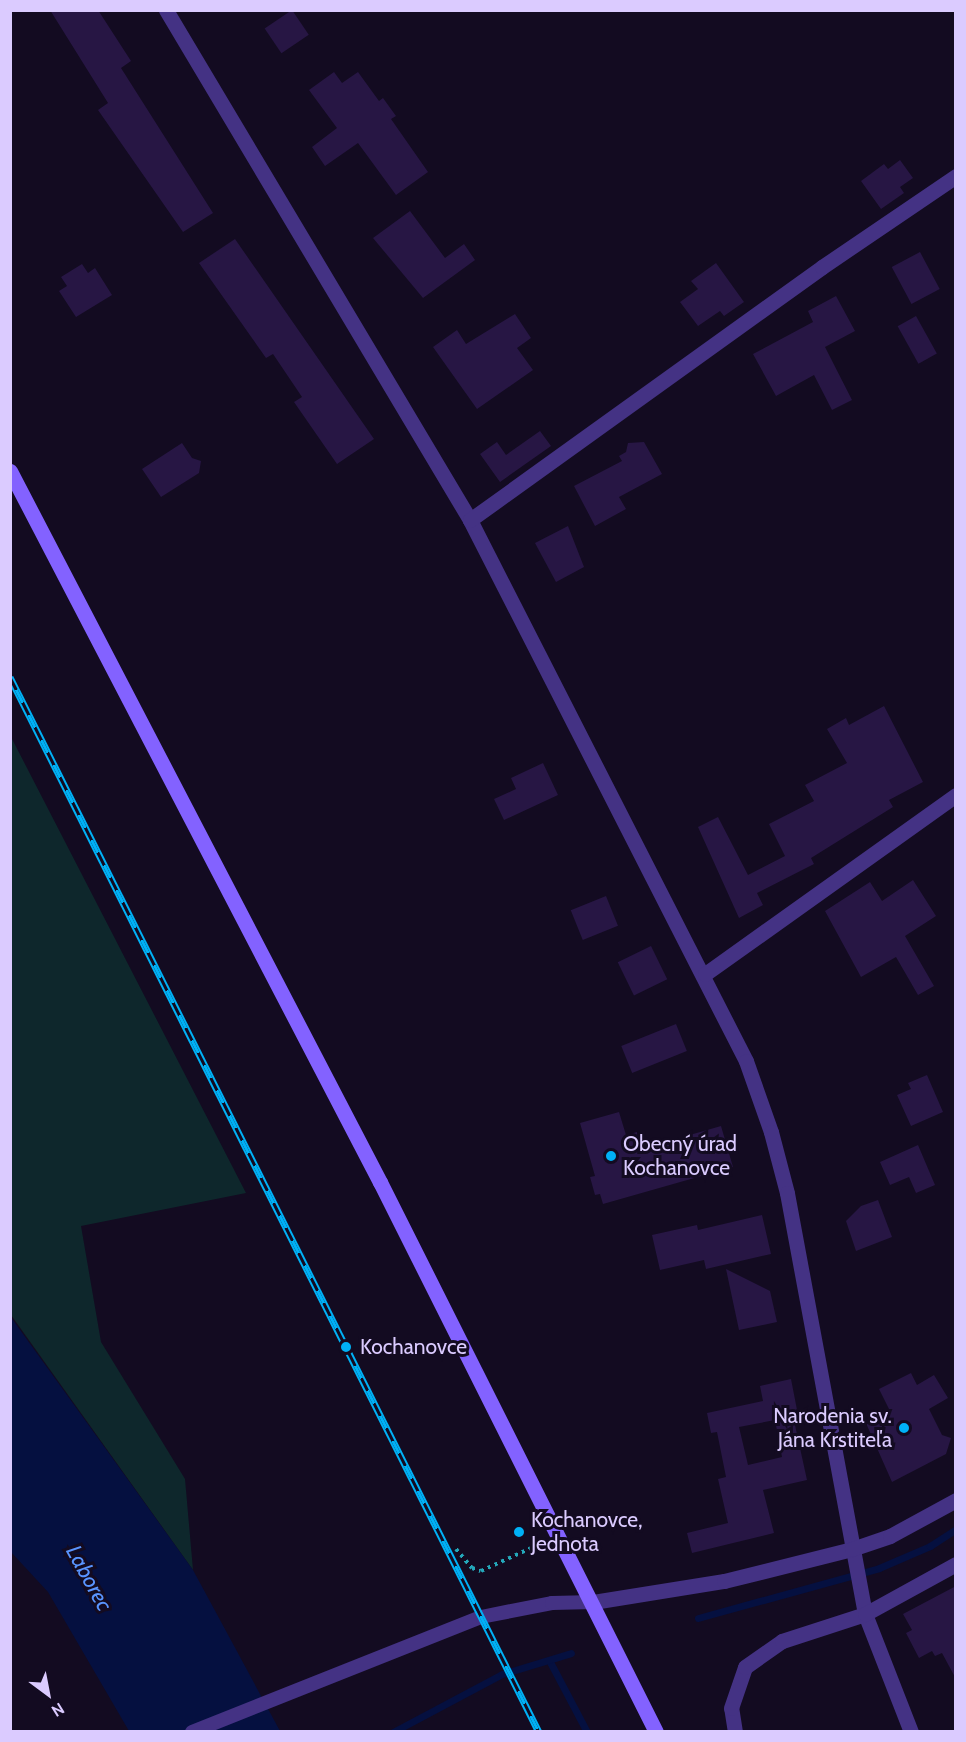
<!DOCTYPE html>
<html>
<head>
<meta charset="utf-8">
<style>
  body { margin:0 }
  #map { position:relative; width:966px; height:1742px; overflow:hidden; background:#130b21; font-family:Cabin,sans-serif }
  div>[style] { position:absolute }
  .green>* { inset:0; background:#0e272c }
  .water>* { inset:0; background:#051040 }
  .stream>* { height:7px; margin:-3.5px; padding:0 3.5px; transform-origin:3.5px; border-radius:3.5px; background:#051040 }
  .building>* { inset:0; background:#271644; transform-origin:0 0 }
  .path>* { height:4px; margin-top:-2px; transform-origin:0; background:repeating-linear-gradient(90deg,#24a8ba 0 3px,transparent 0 7.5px) }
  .lane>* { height:14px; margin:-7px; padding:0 7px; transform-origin:7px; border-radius:7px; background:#443284 }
  .street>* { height:15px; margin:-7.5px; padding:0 7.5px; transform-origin:7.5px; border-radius:7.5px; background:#443284 }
  .secondary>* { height:15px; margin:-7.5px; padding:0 7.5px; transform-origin:7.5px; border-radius:7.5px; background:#8362ff }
  .rail>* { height:7px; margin-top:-3.5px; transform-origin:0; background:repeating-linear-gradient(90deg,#130b21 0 14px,#00b1f6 0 28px); box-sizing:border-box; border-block:2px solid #00b1f6 }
  .dots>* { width:16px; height:16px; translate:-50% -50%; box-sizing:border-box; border:3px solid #130b21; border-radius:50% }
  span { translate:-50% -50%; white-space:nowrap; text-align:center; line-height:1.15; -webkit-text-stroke:6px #130b21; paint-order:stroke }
  .poi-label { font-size:21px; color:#dbcbff }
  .left { translate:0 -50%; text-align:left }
  .right { translate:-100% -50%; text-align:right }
  .water-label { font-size:22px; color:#5994ff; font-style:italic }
  .frame { position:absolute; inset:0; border:12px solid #dbcbff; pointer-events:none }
  .north { position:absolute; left:18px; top:1664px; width:60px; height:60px; -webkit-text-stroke:4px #130b21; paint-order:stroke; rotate:148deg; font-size:16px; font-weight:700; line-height:24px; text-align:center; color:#dbcbff }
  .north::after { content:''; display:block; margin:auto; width:21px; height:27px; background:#dbcbff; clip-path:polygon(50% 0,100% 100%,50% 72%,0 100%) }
</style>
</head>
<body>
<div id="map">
  <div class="green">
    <i style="clip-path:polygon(10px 735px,246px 1193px,81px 1226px,101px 1342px,185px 1479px,193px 1570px,11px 1315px)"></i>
  </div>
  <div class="water">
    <i style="clip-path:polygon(10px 1316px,193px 1570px,280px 1731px,129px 1731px,48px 1592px,11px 1552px)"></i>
  </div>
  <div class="stream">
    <i style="left:698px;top:1618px;width:188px;rotate:-15.4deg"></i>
    <i style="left:879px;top:1568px;width:56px;rotate:-23.3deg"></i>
    <i style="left:930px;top:1546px;width:31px;rotate:-33deg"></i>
    <i style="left:549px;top:1660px;width:81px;rotate:62.2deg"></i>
    <i style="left:393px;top:1732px;width:123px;rotate:-28deg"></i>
    <i style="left:502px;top:1674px;width:72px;rotate:-16.9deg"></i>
  </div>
  <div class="building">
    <i style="clip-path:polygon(50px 10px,98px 10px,131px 61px,121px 68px,213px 213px,183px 232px,98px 110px,108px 103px)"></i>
    <i style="left:292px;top:10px;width:30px;height:33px;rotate:56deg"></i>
    <i style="clip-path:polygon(334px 72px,342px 83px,358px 72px,379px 101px,383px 98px,396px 116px,391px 119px,428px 172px,396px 195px,358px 143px,325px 166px,312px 147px,337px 128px,309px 90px)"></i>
    <i style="clip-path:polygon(900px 160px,913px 178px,900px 187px,904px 193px,881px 209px,861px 181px,884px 164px,888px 169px)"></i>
    <i style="clip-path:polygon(410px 211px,445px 258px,464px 244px,475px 260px,423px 298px,373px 238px)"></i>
    <i style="clip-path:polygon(235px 239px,374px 439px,337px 464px,294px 402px,302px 397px,273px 354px,266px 358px,199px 263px)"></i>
    <i style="left:920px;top:252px;width:42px;height:32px;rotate:62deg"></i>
    <i style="clip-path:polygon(716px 263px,744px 302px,724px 316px,720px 311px,698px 326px,680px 302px,698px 289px,691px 281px)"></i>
    <i style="clip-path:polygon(82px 264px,88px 273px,95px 268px,112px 295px,76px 317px,59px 291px,67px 286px,61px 277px)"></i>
    <i style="clip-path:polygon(836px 296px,855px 331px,825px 347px,852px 400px,832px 410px,814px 375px,776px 396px,753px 354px,813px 322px,808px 311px)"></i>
    <i style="clip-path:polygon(515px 314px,531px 338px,517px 348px,533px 370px,477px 409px,433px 347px,457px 330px,466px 344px)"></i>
    <i style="left:916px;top:316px;width:43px;height:21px;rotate:61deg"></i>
    <i style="clip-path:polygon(540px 431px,551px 446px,500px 482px,480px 454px,497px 442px,506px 455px)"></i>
    <i style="clip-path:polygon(644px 442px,662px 474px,619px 497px,626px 509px,595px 526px,574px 486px,622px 461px,619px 456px,626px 452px,628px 443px)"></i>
    <i style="clip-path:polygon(182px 443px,192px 458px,201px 461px,199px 473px,161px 497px,142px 469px)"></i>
    <i style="clip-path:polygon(568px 526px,584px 567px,556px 582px,535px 543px)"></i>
    <i style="clip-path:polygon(884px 706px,923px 782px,889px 800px,893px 807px,811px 858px,814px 864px,757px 893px,763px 905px,739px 918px,698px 827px,718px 817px,748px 875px,785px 856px,769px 824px,814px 801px,805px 785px,847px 763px,827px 729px,846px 718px,849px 725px)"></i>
    <i style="clip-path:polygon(543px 763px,558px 795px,504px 820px,494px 799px,516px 789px,511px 778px)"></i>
    <i style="clip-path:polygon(913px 880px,936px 916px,905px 936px,934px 986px,918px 995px,896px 957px,861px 977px,825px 911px,870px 882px,882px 901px)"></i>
    <i style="left:606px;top:896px;width:32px;height:38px;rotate:68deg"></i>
    <i style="left:651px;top:946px;width:37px;height:37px;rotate:64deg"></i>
    <i style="left:676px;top:1024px;width:29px;height:59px;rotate:68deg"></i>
    <i style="clip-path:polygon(927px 1075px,943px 1112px,911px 1126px,897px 1095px,911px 1089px,908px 1083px)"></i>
    <i style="clip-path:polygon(619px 1112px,626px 1135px,637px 1132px,641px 1149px,721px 1126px,733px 1167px,603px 1204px,600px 1194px,595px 1195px,590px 1177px,595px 1176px,580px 1123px)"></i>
    <i style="clip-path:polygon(918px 1145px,935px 1185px,916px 1193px,909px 1177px,890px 1185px,880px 1162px)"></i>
    <i style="clip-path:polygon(878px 1200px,892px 1237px,856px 1251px,846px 1221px,861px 1206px)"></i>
    <i style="clip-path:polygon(762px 1215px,771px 1254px,706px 1269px,704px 1260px,660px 1270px,652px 1235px,697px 1225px,698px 1230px)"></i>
    <i style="clip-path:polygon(726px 1269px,770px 1291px,777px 1322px,739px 1330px)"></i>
    <i style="clip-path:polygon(911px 1373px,917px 1385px,934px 1375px,948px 1398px,929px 1409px,942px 1435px,951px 1438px,946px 1454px,892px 1482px,865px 1421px,889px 1409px,879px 1389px)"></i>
    <i style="clip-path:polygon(evenodd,791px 1379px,798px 1415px,793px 1416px,807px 1480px,763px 1490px,774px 1533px,692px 1553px,687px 1533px,728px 1523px,718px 1479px,726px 1477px,717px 1432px,711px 1433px,707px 1413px,763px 1401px,760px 1386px,791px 1379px,775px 1420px,782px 1457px,748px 1465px,739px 1427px,775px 1420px)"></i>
    <i style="clip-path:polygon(956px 1586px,956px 1679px,942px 1653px,935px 1656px,932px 1651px,919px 1658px,906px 1633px,912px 1630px,903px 1614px)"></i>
  </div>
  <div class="path">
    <i style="left:456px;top:1549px;width:25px;rotate:50deg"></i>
    <i style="left:472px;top:1568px;width:9px;rotate:18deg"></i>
    <i style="left:481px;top:1571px;width:67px;rotate:-24.7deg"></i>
  </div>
  <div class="lane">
    <i style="left:192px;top:1732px;width:311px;rotate:-21.7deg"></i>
    <i style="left:481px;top:1617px;width:72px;rotate:-11.2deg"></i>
    <i style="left:552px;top:1603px;width:41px;rotate:-1.4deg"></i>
  </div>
  <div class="street">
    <i style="left:166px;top:10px;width:594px;rotate:59.2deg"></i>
    <i style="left:470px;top:520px;width:607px;rotate:62.97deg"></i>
    <i style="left:746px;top:1061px;width:75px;rotate:70.6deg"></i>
    <i style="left:771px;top:1132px;width:63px;rotate:75.3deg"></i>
    <i style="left:787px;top:1193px;width:428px;rotate:79.5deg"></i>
    <i style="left:865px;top:1614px;width:127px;rotate:68.7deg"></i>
    <i style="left:470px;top:520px;width:433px;rotate:-35.7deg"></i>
    <i style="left:822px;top:267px;width:162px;rotate:-34.2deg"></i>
    <i style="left:705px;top:974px;width:308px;rotate:-35.5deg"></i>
    <i style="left:593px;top:1602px;width:133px;rotate:-9.1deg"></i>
    <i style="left:724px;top:1581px;width:132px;rotate:-14deg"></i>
    <i style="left:852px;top:1549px;width:40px;rotate:-18.9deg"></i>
    <i style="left:890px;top:1536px;width:75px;rotate:-28.6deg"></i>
    <i style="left:735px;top:1732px;width:24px;rotate:-99deg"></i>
    <i style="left:731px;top:1708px;width:43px;rotate:-71.1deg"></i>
    <i style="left:745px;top:1667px;width:45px;rotate:-35.1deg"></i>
    <i style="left:782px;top:1641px;width:87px;rotate:-18deg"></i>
    <i style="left:865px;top:1614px;width:104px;rotate:-28.8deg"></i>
  </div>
  <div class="secondary">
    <i style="left:10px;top:471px;width:802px;rotate:62.51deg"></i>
    <i style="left:380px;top:1182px;width:615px;rotate:63.35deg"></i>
  </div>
  <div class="rail">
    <i style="left:10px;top:677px;width:1180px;rotate:63.37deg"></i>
  </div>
  <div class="dots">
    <i style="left:611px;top:1156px;background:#00b1f6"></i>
    <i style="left:346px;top:1347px;background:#00b1f6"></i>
    <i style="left:904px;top:1428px;background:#00b1f6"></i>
    <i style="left:519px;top:1532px;background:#00b1f6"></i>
  </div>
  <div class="poi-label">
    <span class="left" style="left:623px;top:1156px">Obecný úrad<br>Kochanovce</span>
    <span class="left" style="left:360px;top:1347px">Kochanovce</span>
    <span class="right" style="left:892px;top:1428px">Narodenia sv.<br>Jána Krstiteľa</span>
    <span class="left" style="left:531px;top:1532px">Kochanovce,<br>Jednota</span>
  </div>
  <div class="water-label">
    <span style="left:89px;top:1578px;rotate:61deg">Laborec</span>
  </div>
  <div class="frame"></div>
  <div class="north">N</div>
</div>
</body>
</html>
